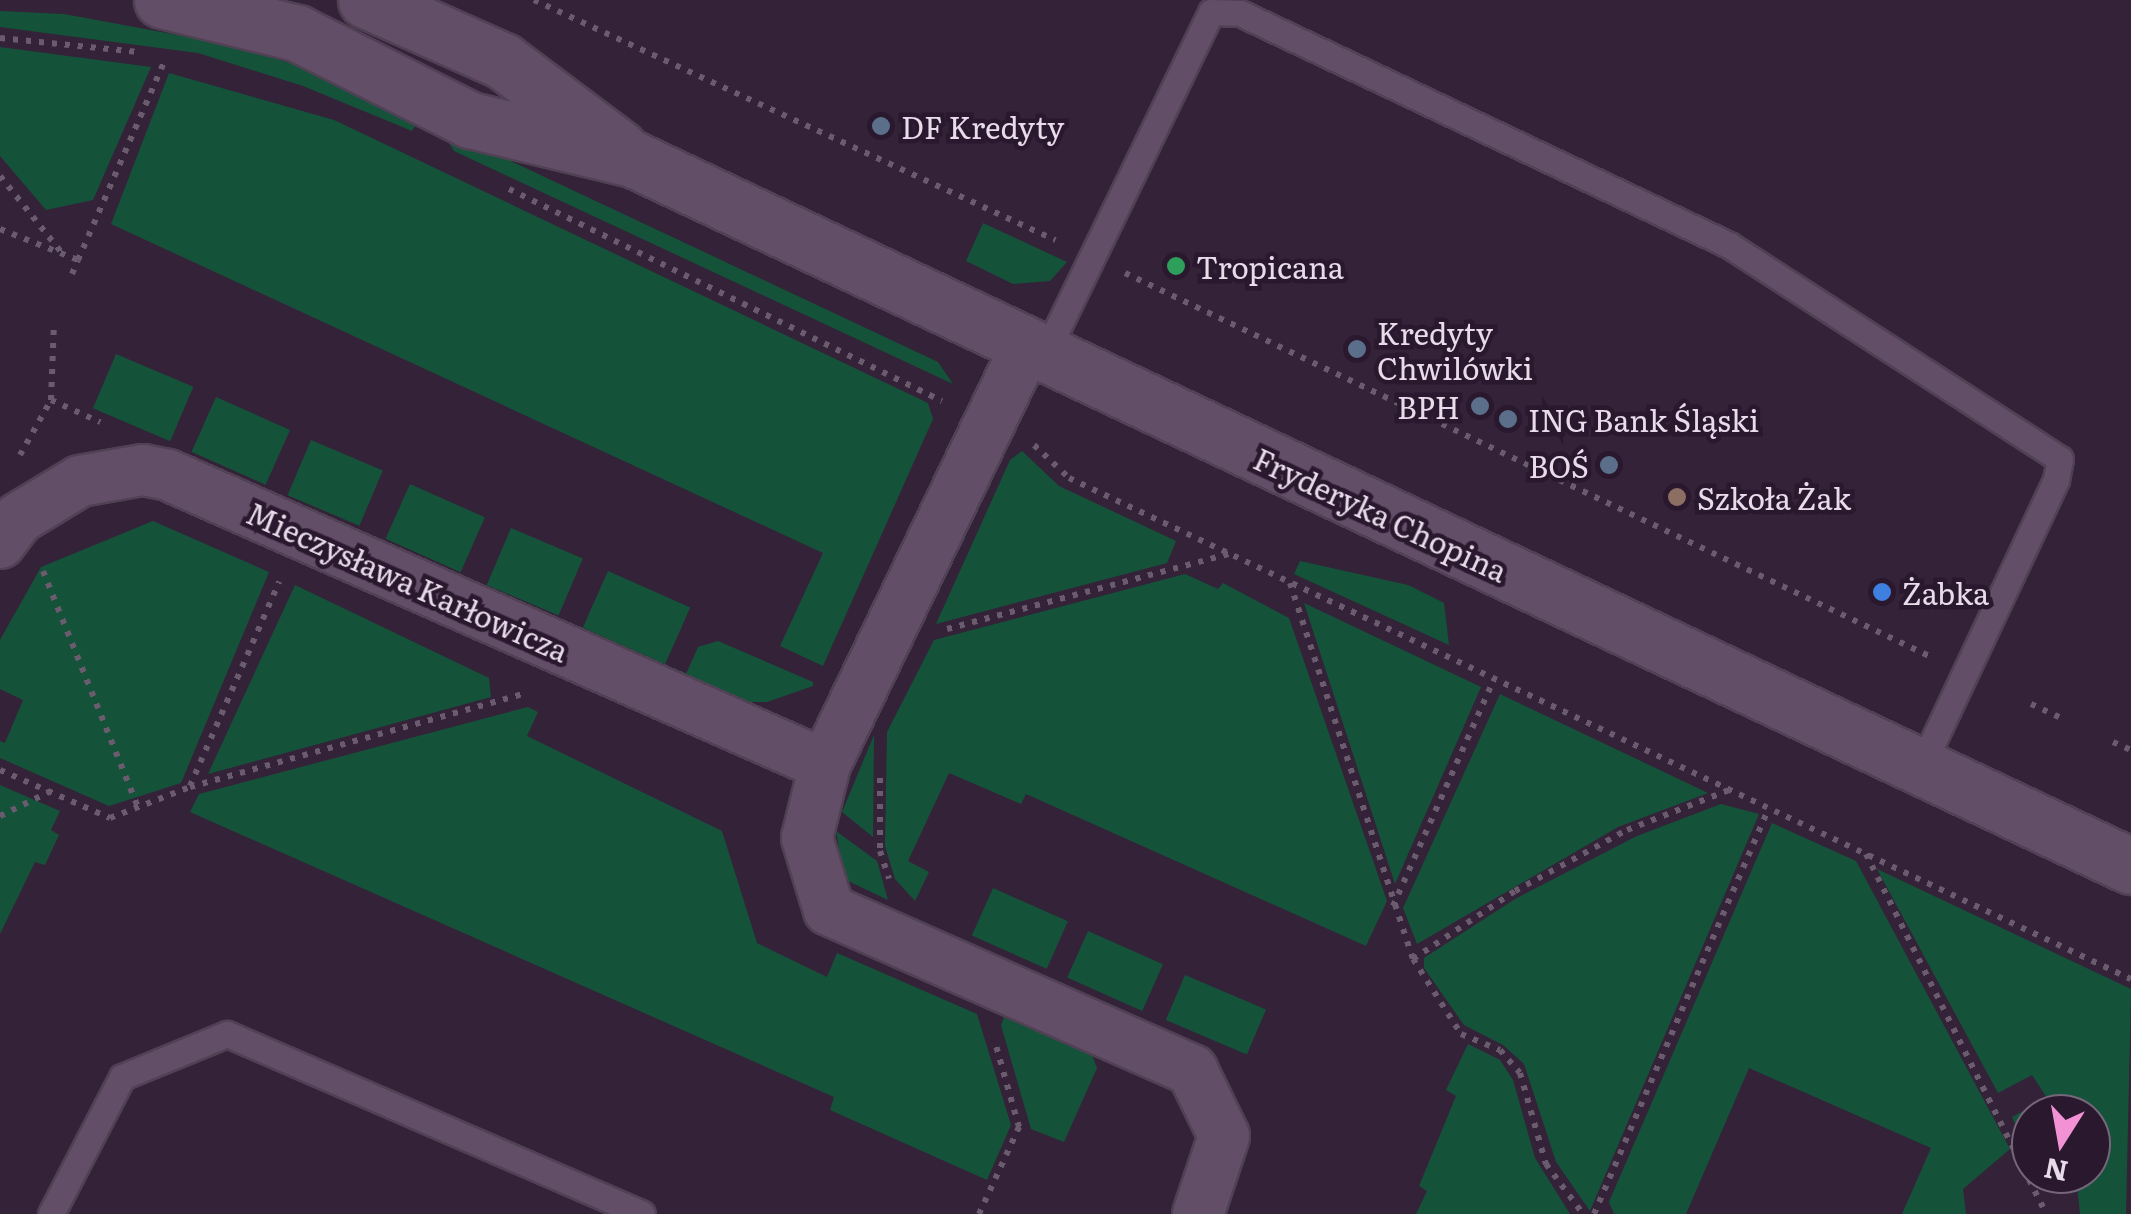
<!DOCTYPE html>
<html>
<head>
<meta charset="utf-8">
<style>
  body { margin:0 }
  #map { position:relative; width:2131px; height:1214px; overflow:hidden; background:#342238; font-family:Literata,serif }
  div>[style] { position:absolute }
  .green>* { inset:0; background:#14533a; transform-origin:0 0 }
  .path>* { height:6px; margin-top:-3px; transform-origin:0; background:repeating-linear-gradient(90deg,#6b5b6e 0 5px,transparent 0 13px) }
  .roads { filter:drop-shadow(2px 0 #504154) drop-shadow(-2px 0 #504154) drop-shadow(0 2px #504154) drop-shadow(0 -2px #504154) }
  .service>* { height:25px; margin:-12.5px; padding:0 12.5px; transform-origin:12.5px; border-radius:12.5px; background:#634e67 }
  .minor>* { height:50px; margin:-25px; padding:0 25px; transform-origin:25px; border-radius:25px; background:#634e67 }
  .tertiary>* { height:55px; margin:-27.5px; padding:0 27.5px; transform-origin:27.5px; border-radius:27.5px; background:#634e67 }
  .dots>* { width:28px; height:28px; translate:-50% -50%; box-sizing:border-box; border:5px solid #2a182e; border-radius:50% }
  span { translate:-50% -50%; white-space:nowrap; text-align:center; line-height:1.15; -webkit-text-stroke:9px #2a182e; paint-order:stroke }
  .poi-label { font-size:30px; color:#e8dceb }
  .left { translate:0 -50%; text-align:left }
  .right { translate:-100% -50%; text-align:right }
  .street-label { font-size:30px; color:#e8dceb }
  .north { position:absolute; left:2011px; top:1094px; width:100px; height:100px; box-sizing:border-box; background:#2a182e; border:2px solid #76667a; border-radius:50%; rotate:191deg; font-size:28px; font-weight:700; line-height:40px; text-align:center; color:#e8dceb }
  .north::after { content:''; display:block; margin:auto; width:35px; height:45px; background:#f391d5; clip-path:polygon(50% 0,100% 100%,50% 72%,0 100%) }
</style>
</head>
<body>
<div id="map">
  <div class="green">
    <i style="clip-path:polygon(0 11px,64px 14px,221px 43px,311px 69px,421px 116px,412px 131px,303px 86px,198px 53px,0 27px)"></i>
    <i style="clip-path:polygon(0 47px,151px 67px,93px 200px,46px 210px,0 156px)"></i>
    <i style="clip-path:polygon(169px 73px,334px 120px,928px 403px,933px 419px,823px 666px,780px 646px,823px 553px,111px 224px)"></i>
    <i style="clip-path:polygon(449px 132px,938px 362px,953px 384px,454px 151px,446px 138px)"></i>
    <i style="clip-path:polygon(983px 223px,1067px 262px,1050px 281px,1013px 284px,966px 261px)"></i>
    <i style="left:116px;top:354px;width:84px;height:59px;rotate:23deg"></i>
    <i style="left:216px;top:397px;width:81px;height:60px;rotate:24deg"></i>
    <i style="left:311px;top:440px;width:78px;height:60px;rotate:23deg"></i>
    <i style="clip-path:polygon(1022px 451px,1059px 486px,1176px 541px,1167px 563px,936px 624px,1010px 460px)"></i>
    <i style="left:410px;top:484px;width:82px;height:60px;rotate:24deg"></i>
    <i style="clip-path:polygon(153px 521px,269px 572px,181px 783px,109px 806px,0 758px,0 741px,5px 743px,23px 700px,0 689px,0 640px,41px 567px)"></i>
    <i style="left:511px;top:528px;width:78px;height:62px;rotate:23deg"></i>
    <i style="clip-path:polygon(1300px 561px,1408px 585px,1444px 603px,1449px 645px,1294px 574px)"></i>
    <i style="left:608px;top:571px;width:90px;height:62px;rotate:24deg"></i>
    <i style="clip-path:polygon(1185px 574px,1218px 589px,1223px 583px,1289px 618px,1387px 901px,1366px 946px,1026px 794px,1021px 804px,949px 773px,908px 861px,929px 872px,915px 901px,895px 879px,885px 846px,887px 732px,934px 640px)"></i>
    <i style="clip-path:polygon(295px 585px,489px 678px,491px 697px,208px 774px)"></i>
    <i style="clip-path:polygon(1304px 603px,1481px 687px,1395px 884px)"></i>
    <i style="clip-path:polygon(718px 641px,813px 682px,813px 686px,767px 702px,747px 702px,686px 674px,698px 647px)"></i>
    <i style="clip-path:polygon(1500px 694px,1708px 793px,1618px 827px,1417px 944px,1403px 908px)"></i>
    <i style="clip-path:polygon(528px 707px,538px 712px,527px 736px,722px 831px,757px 943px,827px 977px,837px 953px,977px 1014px,1011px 1125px,987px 1180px,830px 1110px,834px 1097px,190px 812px,199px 794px)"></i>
    <i style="clip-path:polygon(874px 735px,873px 837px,842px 812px)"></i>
    <i style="clip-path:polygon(0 785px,60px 811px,51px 830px,59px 835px,45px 865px,35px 862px,0 934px)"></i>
    <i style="clip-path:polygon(1721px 804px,1759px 814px,1590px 1211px,1556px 1162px,1524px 1064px,1503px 1045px,1464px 1025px,1424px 968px,1424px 958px,1515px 899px,1637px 836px)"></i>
    <i style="clip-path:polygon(1772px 823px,1856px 861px,2010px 1149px,1963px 1189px,1966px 1214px,1902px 1214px,1931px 1148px,1749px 1068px,1686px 1214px,1614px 1214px,1609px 1202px)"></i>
    <i style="clip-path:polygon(836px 831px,877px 861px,888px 900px,844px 879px)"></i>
    <i style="clip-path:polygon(1877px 869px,2131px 989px,2126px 1214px,2080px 1214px,2076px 1174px,2091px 1174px,2091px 1114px,2031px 1114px,2031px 1149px,2025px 1146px,2012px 1117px,2047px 1098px,2032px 1075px,1998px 1093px)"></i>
    <i style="left:993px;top:888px;width:82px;height:52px;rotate:24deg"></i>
    <i style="left:1088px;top:931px;width:82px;height:51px;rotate:24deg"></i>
    <i style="left:1185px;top:975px;width:88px;height:49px;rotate:23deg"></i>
    <i style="clip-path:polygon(1008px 1007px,1087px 1042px,1097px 1068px,1064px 1142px,1031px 1129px,1001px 1025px)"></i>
    <i style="clip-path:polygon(1468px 1044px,1500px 1060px,1513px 1080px,1535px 1158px,1570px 1214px,1416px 1214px,1427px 1191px,1419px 1186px,1456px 1096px,1446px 1090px)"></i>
  </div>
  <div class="path">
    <i style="left:534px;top:0;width:574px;rotate:24.73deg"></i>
    <i style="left:0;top:38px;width:139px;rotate:5.8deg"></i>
    <i style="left:0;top:176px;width:97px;rotate:51.2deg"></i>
    <i style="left:509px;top:189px;width:482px;rotate:26.1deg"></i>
    <i style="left:0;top:229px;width:84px;rotate:21.7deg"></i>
    <i style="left:78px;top:260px;width:220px;rotate:-66.5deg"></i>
    <i style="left:1125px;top:273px;width:893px;rotate:25.47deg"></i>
    <i style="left:72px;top:274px;width:15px;rotate:-67deg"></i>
    <i style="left:51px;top:400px;width:78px;rotate:-87.8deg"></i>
    <i style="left:1034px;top:445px;width:48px;rotate:43.3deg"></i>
    <i style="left:1069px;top:478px;width:1174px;rotate:25.26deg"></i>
    <i style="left:20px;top:455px;width:63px;rotate:-60.6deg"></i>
    <i style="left:51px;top:400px;width:54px;rotate:24.2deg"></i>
    <i style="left:43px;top:571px;width:254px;rotate:68.1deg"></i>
    <i style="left:1290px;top:583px;width:396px;rotate:71.9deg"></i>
    <i style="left:1413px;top:959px;width:89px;rotate:57.4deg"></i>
    <i style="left:1461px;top:1034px;width:42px;rotate:22.3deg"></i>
    <i style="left:1500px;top:1050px;width:30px;rotate:49deg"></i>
    <i style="left:1520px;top:1073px;width:95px;rotate:74.1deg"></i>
    <i style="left:1546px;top:1164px;width:62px;rotate:53.5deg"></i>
    <i style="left:947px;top:629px;width:292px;rotate:-14.9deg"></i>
    <i style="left:2031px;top:704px;width:38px;rotate:25deg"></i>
    <i style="left:2113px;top:742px;width:20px;rotate:24deg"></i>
    <i style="left:0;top:770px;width:120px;rotate:23.6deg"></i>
    <i style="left:110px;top:818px;width:86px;rotate:-21.2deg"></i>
    <i style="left:190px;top:787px;width:347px;rotate:-15.6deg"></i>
    <i style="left:880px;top:778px;width:73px;rotate:90deg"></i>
    <i style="left:880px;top:851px;width:29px;rotate:72deg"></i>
    <i style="left:190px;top:786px;width:223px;rotate:-66.4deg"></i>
    <i style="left:0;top:816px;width:55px;rotate:-26.1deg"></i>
    <i style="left:1866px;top:854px;width:402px;rotate:63.4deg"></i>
    <i style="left:1393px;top:906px;width:248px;rotate:-66deg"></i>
    <i style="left:1413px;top:959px;width:123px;rotate:-33.7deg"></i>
    <i style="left:1515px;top:891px;width:128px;rotate:-28.6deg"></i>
    <i style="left:1627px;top:830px;width:110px;rotate:-21.4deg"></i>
    <i style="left:979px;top:1214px;width:96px;rotate:-65.3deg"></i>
    <i style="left:1019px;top:1127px;width:88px;rotate:-105.8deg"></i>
    <i style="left:1594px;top:1214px;width:442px;rotate:-66.7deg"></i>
  </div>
  <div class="roads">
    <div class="service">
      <i style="left:1044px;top:356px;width:382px;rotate:-64.1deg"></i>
      <i style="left:1211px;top:12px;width:29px;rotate:2deg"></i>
      <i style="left:1240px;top:13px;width:541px;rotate:25.38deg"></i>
      <i style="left:1729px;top:245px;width:394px;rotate:32.9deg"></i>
      <i style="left:2060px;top:459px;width:21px;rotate:101deg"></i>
      <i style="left:2056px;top:480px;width:317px;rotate:115.2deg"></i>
      <i style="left:51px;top:1214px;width:154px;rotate:-62.6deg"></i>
      <i style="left:122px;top:1077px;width:113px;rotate:-22.3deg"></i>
      <i style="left:227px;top:1034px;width:452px;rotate:23.4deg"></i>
    </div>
    <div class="minor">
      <i style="left:1026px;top:347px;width:464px;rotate:115.7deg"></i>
      <i style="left:825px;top:765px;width:75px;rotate:103.9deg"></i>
      <i style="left:807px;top:838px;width:75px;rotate:73deg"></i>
      <i style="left:829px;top:910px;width:397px;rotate:23.8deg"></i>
      <i style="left:1192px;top:1070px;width:73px;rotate:64.1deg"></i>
      <i style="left:1224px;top:1136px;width:82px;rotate:108.4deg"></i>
      <i style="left:0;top:543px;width:31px;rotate:-53deg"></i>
      <i style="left:19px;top:518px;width:71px;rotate:-31.2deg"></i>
      <i style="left:80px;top:481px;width:64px;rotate:-9.9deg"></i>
      <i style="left:143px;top:470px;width:25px;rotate:11deg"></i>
      <i style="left:168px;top:475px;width:718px;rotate:23.82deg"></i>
    </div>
    <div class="tertiary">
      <i style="left:162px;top:0;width:139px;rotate:13.7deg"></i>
      <i style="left:297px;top:33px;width:194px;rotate:26.7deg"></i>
      <i style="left:470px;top:120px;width:168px;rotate:13.5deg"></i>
      <i style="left:633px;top:159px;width:1656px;rotate:25.27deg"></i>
      <i style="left:366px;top:0;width:150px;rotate:24deg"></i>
      <i style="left:503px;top:61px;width:145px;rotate:36.9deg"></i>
    </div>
  </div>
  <div class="dots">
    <i style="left:881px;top:126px;background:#5c6f8a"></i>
    <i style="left:1176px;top:266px;background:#2e9e5b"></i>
    <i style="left:1357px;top:349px;background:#5c6f8a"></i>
    <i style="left:1480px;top:406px;background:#5c6f8a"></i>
    <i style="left:1508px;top:419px;background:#5c6f8a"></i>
    <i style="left:1609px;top:465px;background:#5c6f8a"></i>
    <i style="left:1677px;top:497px;background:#8d6e63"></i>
    <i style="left:1882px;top:592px;background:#3f7fe0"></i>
  </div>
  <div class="poi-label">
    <span class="left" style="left:901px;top:126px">DF Kredyty</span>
    <span class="left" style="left:1196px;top:266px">Tropicana</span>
    <span class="left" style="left:1377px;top:349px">Kredyty<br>Chwilówki</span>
    <span class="right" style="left:1460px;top:406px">BPH</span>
    <span class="left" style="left:1528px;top:419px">ING Bank Śląski</span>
    <span class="right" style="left:1589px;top:465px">BOŚ</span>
    <span class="left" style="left:1697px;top:497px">Szkoła Żak</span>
    <span class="left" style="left:1902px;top:592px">Żabka</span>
  </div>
  <div class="street-label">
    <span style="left:1381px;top:514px;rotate:25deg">Fryderyka Chopina</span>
    <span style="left:408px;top:581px;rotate:24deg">Mieczysława Karłowicza</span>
  </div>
  <div class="north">N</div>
</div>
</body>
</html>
